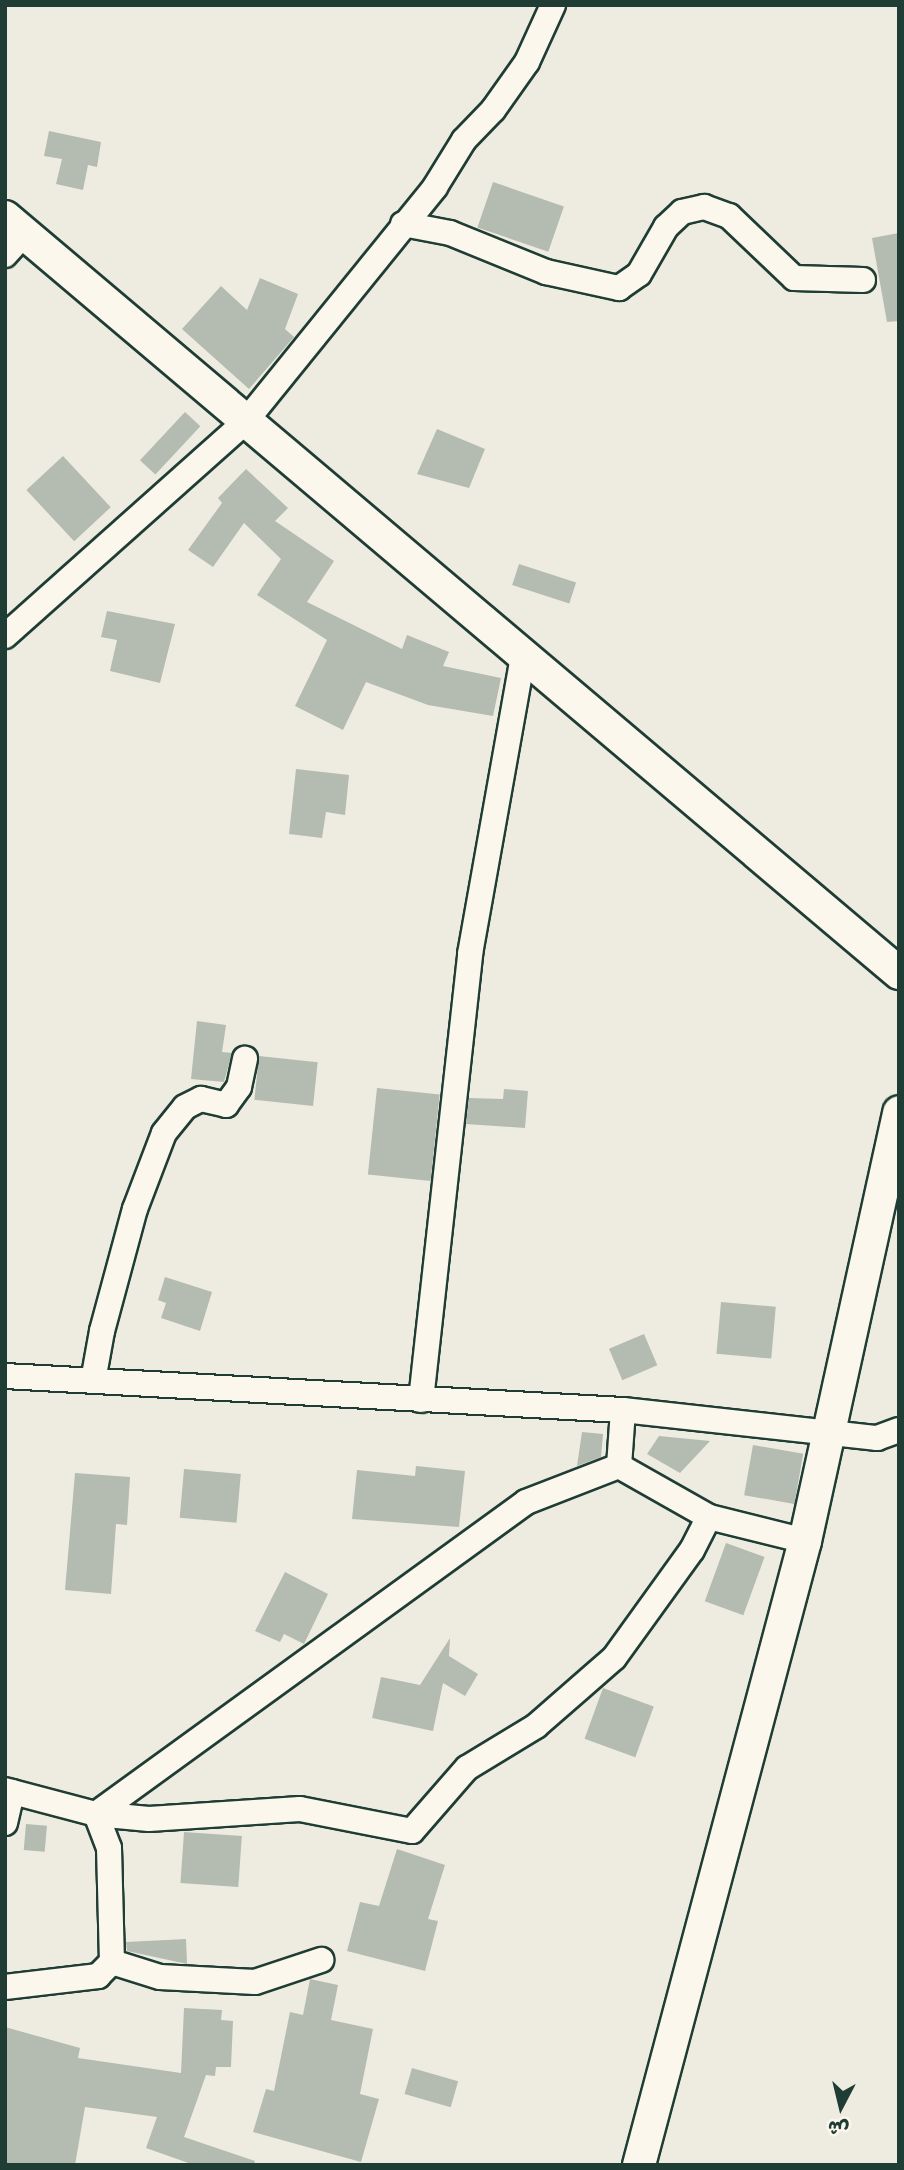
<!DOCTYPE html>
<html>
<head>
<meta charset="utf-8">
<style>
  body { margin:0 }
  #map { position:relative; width:904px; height:2170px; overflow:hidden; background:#eeece1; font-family:"Comic Neue","Playpen Sans Arabic",sans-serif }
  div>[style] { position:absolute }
  .building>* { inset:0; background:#b4bbb0; transform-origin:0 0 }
  .roads { filter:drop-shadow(2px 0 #1f3d34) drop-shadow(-2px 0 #1f3d34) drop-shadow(0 2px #1f3d34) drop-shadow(0 -2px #1f3d34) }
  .minor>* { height:24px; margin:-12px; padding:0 12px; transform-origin:12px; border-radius:12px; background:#fbf7ec }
  .tertiary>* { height:32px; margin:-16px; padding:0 16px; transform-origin:16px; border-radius:16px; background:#fbf7ec }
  span { translate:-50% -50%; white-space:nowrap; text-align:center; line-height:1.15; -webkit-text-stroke:6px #fbf7ec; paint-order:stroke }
  .frame { position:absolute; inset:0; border:7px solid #1f3d34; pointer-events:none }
  .north { position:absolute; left:806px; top:2072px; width:70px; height:70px; -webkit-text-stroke:5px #fbf7ec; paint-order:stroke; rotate:187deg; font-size:19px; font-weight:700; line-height:28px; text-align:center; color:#1f3d34 }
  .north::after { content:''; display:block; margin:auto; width:24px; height:32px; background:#1f3d34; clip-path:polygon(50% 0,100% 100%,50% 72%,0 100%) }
</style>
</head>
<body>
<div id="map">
  <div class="building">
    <i style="clip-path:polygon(49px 131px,101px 142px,97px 167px,88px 165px,83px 190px,56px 184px,62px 159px,44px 156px)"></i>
    <i style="left:493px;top:182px;width:75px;height:48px;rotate:19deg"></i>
    <i style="clip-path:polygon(899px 233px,899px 321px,887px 322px,872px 238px)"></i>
    <i style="clip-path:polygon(260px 278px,298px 294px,285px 329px,294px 337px,249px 389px,182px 329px,221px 286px,247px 310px)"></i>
    <i style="left:185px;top:412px;width:21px;height:66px;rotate:43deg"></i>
    <i style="clip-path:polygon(437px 429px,485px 449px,469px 488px,417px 474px)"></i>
    <i style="left:63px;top:456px;width:70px;height:50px;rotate:47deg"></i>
    <i style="clip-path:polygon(246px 469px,288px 508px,275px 521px,334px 561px,307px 602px,402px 649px,407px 635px,449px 652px,443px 666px,501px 678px,493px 716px,428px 705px,366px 682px,343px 730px,295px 706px,327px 640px,257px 595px,281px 559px,244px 523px,213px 567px,188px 550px,222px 503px,218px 498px)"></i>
    <i style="left:519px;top:564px;width:60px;height:22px;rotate:18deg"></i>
    <i style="clip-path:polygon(107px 611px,175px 624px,160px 683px,110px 671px,117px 640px,101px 637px)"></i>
    <i style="clip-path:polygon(296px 769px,349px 775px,345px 815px,326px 812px,322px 838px,289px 834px)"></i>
    <i style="clip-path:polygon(197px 1021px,226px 1025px,222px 1052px,232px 1053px,224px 1082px,191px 1079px)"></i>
    <i style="left:259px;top:1056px;width:59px;height:44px;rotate:6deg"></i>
    <i style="left:377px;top:1088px;width:63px;height:87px;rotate:6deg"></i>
    <i style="clip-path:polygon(504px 1089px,528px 1091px,525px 1128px,466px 1124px,469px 1098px,503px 1099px)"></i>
    <i style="clip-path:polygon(165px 1277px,212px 1292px,200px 1331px,161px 1318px,166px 1303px,158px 1300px)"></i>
    <i style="left:721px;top:1302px;width:55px;height:52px;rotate:5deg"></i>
    <i style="left:644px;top:1334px;width:34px;height:38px;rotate:67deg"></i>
    <i style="clip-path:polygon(582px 1432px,603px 1434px,601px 1457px,577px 1466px)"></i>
    <i style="clip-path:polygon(659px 1436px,710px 1441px,680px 1473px,647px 1454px)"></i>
    <i style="left:753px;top:1445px;width:51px;height:51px;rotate:10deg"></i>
    <i style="clip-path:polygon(416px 1466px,465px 1471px,459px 1527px,352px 1519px,357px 1470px,415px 1476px)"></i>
    <i style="left:184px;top:1469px;width:57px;height:49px;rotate:5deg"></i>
    <i style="clip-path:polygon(75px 1473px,130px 1477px,127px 1525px,116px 1524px,111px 1594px,65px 1590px)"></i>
    <i style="left:726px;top:1543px;width:41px;height:62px;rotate:20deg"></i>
    <i style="clip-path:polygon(285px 1572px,328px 1594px,304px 1644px,284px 1634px,280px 1642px,255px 1631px)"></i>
    <i style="clip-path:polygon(450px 1638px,449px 1656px,478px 1674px,465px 1696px,443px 1683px,433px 1731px,372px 1718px,381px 1677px,420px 1685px)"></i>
    <i style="left:603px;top:1688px;width:54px;height:54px;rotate:20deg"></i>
    <i style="left:26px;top:1824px;width:21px;height:26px;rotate:5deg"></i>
    <i style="left:184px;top:1832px;width:58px;height:51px;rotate:4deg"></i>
    <i style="clip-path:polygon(397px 1849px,445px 1865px,428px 1919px,438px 1921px,425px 1971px,347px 1951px,360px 1902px,379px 1906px)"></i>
    <i style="clip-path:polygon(186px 1939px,187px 1964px,127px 1951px,126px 1942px)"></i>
    <i style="clip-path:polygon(310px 1979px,338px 1985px,331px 2020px,373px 2029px,360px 2094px,379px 2099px,361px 2162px,253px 2132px,266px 2089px,274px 2091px,290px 2012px,303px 2015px)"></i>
    <i style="clip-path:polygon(184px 2008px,222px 2010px,221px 2020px,233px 2021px,231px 2067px,216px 2067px,215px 2076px,206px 2075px,184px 2137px,255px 2161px,254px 2165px,194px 2165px,146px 2148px,157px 2117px,85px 2107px,75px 2165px,5px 2165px,5px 2027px,80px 2048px,78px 2058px,181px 2073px)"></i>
    <i style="left:412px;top:2068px;width:48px;height:27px;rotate:16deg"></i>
  </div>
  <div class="roads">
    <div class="minor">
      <i style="left:403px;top:224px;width:48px;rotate:10.8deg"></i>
      <i style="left:450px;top:233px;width:104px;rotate:22.1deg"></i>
      <i style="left:546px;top:272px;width:75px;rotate:12.4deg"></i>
      <i style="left:619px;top:288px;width:24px;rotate:-35deg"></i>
      <i style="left:639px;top:274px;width:54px;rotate:-60.1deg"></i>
      <i style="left:666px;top:227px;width:22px;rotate:-43deg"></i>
      <i style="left:682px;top:212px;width:23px;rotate:-13deg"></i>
      <i style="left:704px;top:207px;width:27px;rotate:20deg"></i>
      <i style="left:729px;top:216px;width:90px;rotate:43.6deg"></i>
      <i style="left:794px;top:278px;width:69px;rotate:1.7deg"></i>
      <i style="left:5px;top:255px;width:30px;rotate:-48deg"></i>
      <i style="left:5px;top:636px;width:322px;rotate:-41.7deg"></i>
      <i style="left:245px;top:422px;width:302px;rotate:-51deg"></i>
      <i style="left:435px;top:187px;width:55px;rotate:-58.3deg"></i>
      <i style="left:464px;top:140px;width:42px;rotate:-46deg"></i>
      <i style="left:493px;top:110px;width:59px;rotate:-54.7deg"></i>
      <i style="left:527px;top:62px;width:63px;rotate:-65.5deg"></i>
      <i style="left:5px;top:1376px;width:619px;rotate:3.15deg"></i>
      <i style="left:623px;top:1410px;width:256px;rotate:6.3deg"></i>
      <i style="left:877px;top:1438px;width:23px;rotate:-20deg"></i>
      <i style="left:93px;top:1381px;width:51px;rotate:-79.8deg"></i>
      <i style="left:102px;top:1331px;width:126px;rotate:-74.9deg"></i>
      <i style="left:135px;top:1209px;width:81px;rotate:-69.1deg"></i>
      <i style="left:164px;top:1133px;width:33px;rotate:-51deg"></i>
      <i style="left:185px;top:1107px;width:18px;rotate:-27deg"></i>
      <i style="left:201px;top:1099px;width:26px;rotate:13deg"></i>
      <i style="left:226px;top:1105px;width:22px;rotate:-54deg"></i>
      <i style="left:239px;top:1087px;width:29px;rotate:-78deg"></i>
      <i style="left:421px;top:1400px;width:449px;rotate:-83.7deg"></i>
      <i style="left:470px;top:954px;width:303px;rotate:-79.9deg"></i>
      <i style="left:619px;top:1466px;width:103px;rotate:29.5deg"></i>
      <i style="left:709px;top:1517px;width:99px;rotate:14deg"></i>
      <i style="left:5px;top:1790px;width:94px;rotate:14.8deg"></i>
      <i style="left:96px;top:1814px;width:53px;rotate:5.4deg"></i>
      <i style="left:149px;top:1819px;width:151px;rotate:-3.8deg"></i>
      <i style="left:300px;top:1809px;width:114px;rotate:11.1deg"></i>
      <i style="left:412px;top:1831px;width:84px;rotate:-48.9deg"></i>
      <i style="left:467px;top:1768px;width:81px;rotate:-31.3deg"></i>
      <i style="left:536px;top:1726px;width:103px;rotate:-41.1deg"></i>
      <i style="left:614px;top:1658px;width:133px;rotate:-54.2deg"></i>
      <i style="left:692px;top:1550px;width:37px;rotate:-63deg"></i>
      <i style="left:96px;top:1814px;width:531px;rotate:-35.96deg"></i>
      <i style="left:526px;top:1502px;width:100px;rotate:-21.2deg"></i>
      <i style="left:619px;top:1466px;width:56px;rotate:-85.9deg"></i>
      <i style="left:96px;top:1814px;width:36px;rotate:69deg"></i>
      <i style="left:109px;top:1848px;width:114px;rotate:88.5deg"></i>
      <i style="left:5px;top:1823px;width:32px;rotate:-77deg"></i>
      <i style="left:5px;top:1987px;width:94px;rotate:-6.7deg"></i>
      <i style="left:98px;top:1976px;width:20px;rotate:-45deg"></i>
      <i style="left:112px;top:1962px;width:50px;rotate:17.4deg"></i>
      <i style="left:160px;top:1977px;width:95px;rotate:3deg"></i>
      <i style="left:255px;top:1982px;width:70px;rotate:-18.4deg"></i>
    </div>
    <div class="tertiary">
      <i style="left:5px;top:217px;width:1171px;rotate:40.22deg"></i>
      <i style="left:639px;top:2165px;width:646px;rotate:-75.1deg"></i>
      <i style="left:805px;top:1541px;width:439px;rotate:-77.6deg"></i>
    </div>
  </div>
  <div class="frame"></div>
  <div class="north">ش</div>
</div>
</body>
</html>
